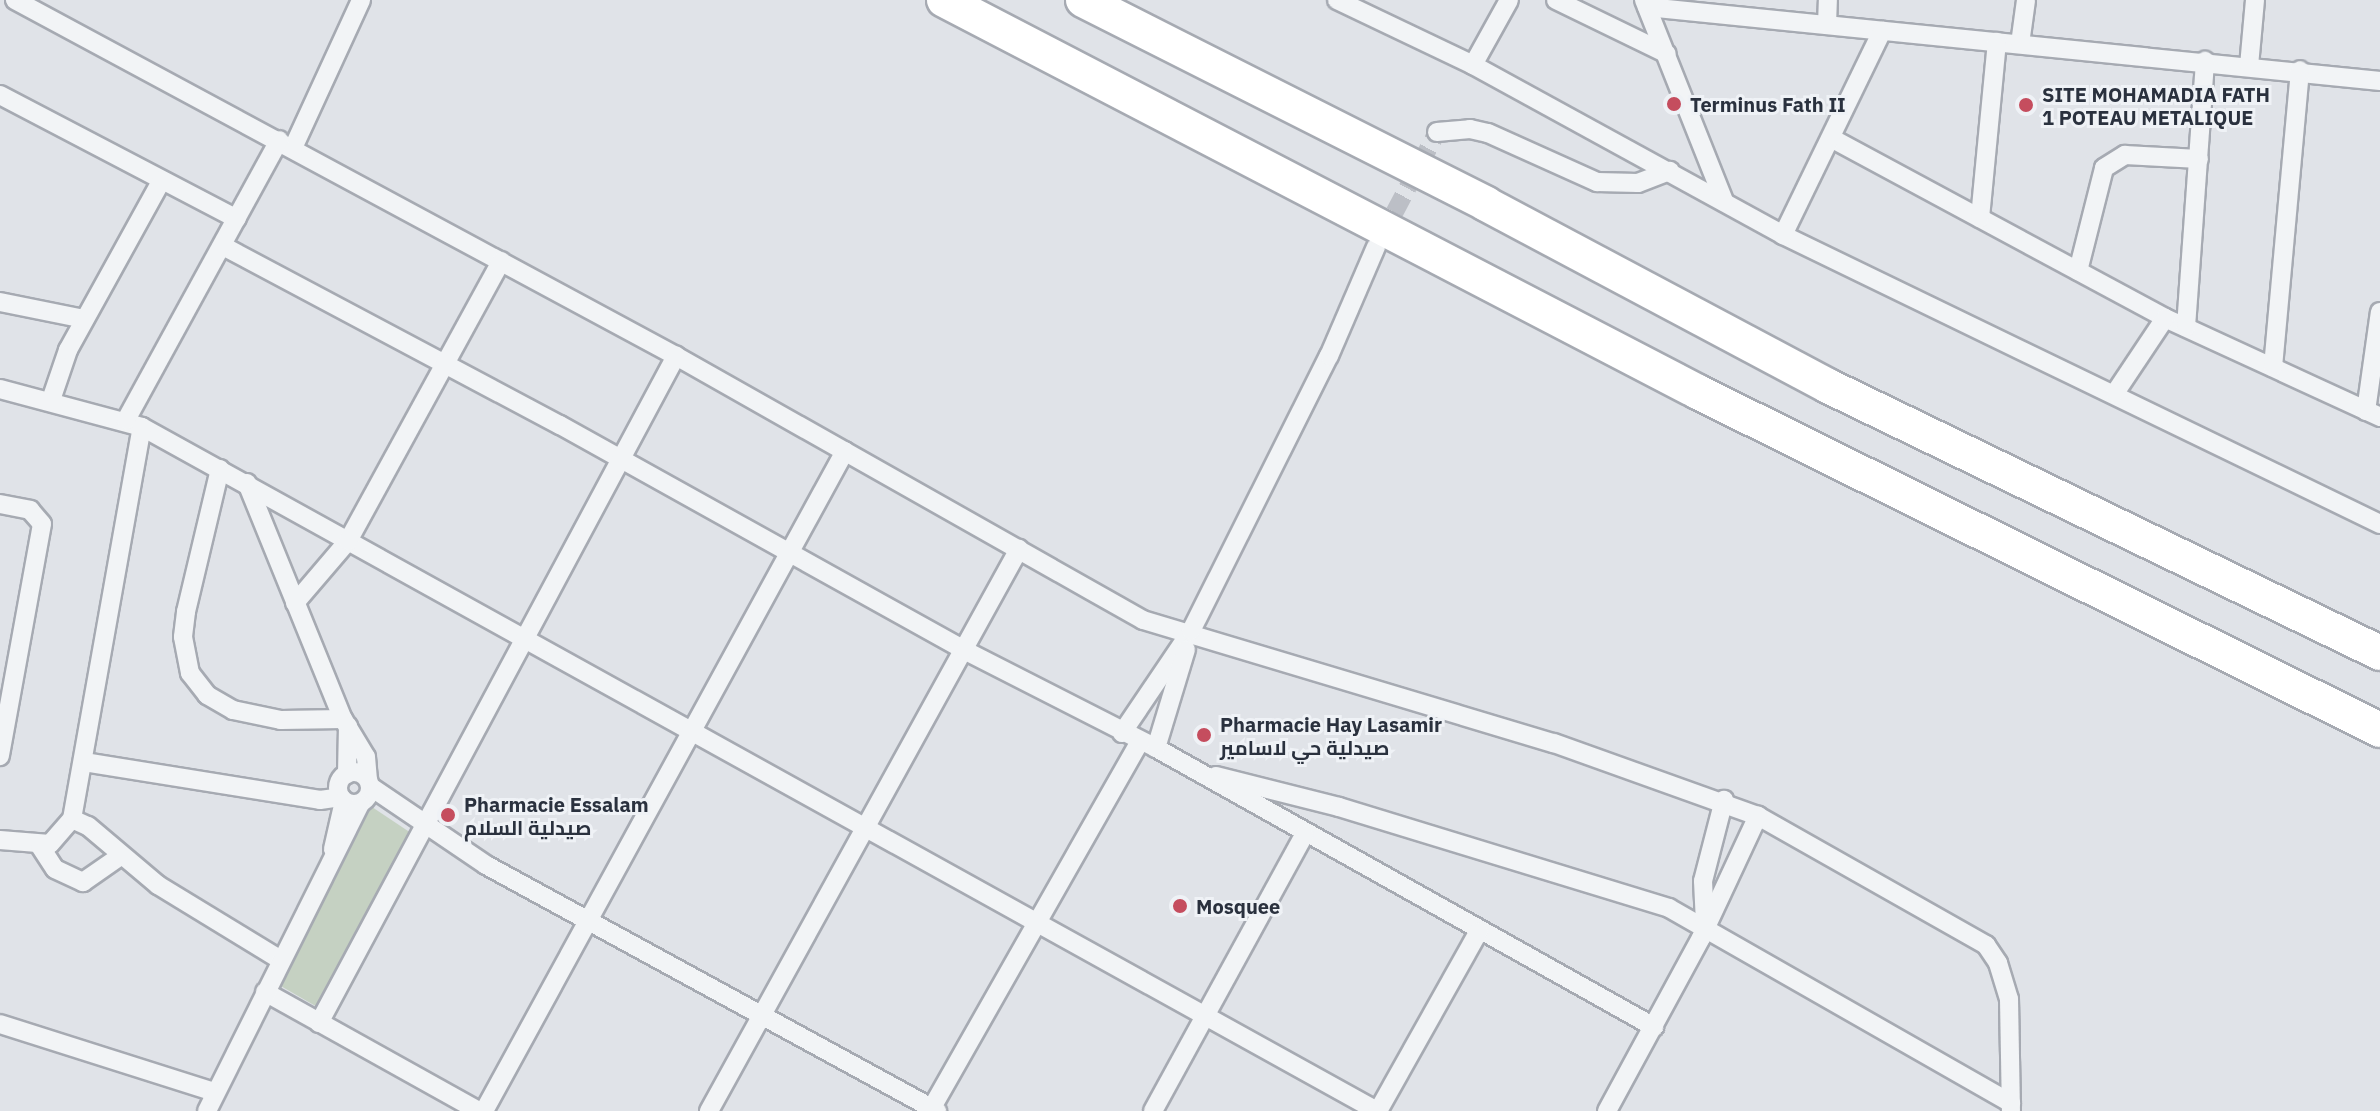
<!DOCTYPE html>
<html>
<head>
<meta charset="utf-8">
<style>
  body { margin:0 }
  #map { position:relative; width:2380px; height:1111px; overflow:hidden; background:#e0e3e8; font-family:"IBM Plex Sans",Cairo,sans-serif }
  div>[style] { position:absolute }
  .green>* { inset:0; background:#c5d1c2 }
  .street-tunnel>* { height:18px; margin-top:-9px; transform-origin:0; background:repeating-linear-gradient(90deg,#bcbfc6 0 18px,transparent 0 27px) }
  .roads { filter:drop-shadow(2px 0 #a6aab2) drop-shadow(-2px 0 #a6aab2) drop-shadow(0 2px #a6aab2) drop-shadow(0 -2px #a6aab2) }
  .street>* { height:18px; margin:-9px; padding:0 9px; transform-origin:9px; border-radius:9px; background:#f2f4f6 }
  .street>.ring { margin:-9px; padding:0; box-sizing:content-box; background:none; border:18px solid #f2f4f6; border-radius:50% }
  .highway>* { height:34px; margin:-17px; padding:0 17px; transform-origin:17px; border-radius:17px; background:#fff }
  .dots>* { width:22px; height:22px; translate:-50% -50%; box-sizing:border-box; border:4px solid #eff2f6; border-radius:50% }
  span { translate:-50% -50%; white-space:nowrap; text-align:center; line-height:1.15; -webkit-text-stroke:6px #eff2f6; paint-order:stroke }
  .poi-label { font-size:20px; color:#2a313e; font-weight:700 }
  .left { translate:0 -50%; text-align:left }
</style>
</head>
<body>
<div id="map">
  <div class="green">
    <i style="clip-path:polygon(360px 799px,414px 835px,319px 1008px,279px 985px)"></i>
  </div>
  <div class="street-tunnel">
    <i style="left:1382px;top:236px;width:118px;rotate:-62.1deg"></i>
  </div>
  <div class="roads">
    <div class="street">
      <i style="left:15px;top:0;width:751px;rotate:28.31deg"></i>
      <i style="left:676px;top:356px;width:536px;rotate:29.48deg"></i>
      <i style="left:1143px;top:620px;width:429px;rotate:16.7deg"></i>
      <i style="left:1554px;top:743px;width:217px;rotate:19.7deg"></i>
      <i style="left:1758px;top:816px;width:262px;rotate:29.5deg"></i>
      <i style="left:1986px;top:945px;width:22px;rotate:56deg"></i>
      <i style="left:1998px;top:963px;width:38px;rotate:73deg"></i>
      <i style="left:2009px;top:999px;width:112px;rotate:89deg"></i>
      <i style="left:1337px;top:0;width:151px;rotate:25.5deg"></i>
      <i style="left:1473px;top:65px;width:354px;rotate:28.7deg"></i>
      <i style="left:1783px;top:235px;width:663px;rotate:25.83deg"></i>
      <i style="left:1556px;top:0;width:123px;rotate:25.9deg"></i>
      <i style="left:1644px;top:0;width:216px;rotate:68.3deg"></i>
      <i style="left:1647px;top:7px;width:737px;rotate:5.76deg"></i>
      <i style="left:1827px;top:25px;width:25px;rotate:-88deg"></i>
      <i style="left:2020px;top:44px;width:44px;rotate:-82.2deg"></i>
      <i style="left:1473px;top:65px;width:74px;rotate:-61deg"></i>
      <i style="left:2249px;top:66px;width:66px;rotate:-84.8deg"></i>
      <i style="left:0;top:95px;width:267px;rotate:27.6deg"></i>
      <i style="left:1437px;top:132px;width:33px;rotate:-5deg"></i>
      <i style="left:1470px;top:129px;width:18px;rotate:13deg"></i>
      <i style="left:1488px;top:133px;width:120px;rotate:24.2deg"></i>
      <i style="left:1597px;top:182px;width:41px;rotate:1.4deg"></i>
      <i style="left:1638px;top:183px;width:34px;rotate:-21deg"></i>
      <i style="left:1831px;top:138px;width:379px;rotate:28.3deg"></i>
      <i style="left:2165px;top:318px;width:237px;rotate:24.7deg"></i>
      <i style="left:293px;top:148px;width:163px;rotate:-65.3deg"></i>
      <i style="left:1980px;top:218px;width:177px;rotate:-84.5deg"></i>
      <i style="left:1783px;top:235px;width:227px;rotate:-64.1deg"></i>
      <i style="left:223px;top:246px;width:382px;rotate:28deg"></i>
      <i style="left:560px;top:425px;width:460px;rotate:29.1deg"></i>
      <i style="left:962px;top:649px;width:218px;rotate:27deg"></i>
      <i style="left:1156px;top:748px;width:571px;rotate:29.26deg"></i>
      <i style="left:2078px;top:271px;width:106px;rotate:-75.8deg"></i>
      <i style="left:2104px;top:168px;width:25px;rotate:-32deg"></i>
      <i style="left:2125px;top:155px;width:74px;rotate:3.1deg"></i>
      <i style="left:0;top:302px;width:86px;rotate:11.4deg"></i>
      <i style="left:2186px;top:327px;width:267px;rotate:-85.9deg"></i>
      <i style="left:2273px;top:367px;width:298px;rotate:-84.8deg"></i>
      <i style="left:0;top:389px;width:147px;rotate:15deg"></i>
      <i style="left:142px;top:427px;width:1412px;rotate:28.98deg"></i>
      <i style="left:2115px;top:393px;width:90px;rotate:-56.3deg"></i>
      <i style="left:51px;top:400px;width:53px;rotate:-71.2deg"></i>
      <i style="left:68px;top:350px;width:194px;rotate:-61.1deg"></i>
      <i style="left:2366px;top:411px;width:100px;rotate:-82deg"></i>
      <i style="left:126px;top:420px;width:319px;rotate:-61.3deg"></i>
      <i style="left:220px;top:469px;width:147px;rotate:103.4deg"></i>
      <i style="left:186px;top:612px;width:25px;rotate:97deg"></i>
      <i style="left:183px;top:637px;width:37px;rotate:79deg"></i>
      <i style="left:190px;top:673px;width:28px;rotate:52deg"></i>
      <i style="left:207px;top:695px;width:30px;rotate:30deg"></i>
      <i style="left:233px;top:710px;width:49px;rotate:11.8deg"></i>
      <i style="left:281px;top:720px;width:62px;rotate:-0.9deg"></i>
      <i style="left:247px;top:483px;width:255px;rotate:67.9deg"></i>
      <i style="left:343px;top:719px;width:44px;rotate:58.8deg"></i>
      <i style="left:366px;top:757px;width:22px;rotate:85deg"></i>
      <i style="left:0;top:504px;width:31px;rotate:11deg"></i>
      <i style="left:30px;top:510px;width:18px;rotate:49deg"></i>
      <i style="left:42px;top:524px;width:236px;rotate:100.3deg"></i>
      <i style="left:295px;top:603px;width:82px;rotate:-49.5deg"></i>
      <i style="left:348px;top:541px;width:319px;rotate:-61.3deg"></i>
      <i style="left:1122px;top:733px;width:123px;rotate:-55.9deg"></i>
      <i style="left:1191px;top:631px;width:308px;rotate:-63.4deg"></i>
      <i style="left:1329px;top:356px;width:119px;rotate:-66.7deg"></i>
      <i style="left:1156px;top:748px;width:103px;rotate:-73.1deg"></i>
      <i style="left:84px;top:762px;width:239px;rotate:9.1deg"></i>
      <i style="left:320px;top:800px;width:21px;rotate:-8deg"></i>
      <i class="ring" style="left:338px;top:772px;width:14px;height:14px"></i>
      <i style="left:347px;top:774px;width:48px;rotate:-88.8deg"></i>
      <i style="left:1216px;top:776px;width:127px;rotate:14.1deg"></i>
      <i style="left:1339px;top:807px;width:345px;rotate:17deg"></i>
      <i style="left:1669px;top:908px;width:394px;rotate:29.7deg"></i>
      <i style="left:371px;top:787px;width:139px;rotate:34.1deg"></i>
      <i style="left:486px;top:865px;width:514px;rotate:28.61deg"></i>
      <i style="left:72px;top:819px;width:17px;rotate:24deg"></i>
      <i style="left:88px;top:826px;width:92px;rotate:40.1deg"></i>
      <i style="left:158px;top:885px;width:144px;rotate:31.4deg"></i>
      <i style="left:0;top:840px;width:50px;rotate:4.6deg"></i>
      <i style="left:50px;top:844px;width:33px;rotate:-49deg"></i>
      <i style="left:72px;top:819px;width:398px;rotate:-79.9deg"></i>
      <i style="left:40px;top:846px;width:27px;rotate:57deg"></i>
      <i style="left:55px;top:869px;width:31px;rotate:25deg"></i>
      <i style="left:83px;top:882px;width:44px;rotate:-34.8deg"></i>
      <i style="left:333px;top:849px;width:49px;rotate:-77.1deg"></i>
      <i style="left:1705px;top:923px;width:42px;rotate:-92.7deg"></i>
      <i style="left:1703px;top:881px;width:84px;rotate:-75.5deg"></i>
      <i style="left:265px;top:992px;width:245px;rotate:29.1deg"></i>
      <i style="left:319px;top:1023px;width:757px;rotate:-61.84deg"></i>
      <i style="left:0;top:1024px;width:225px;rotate:17.6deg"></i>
      <i style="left:207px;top:1111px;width:343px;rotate:-63.5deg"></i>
      <i style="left:484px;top:1111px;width:752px;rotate:-61.32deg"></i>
      <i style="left:709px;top:1111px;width:642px;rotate:-61.12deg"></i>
      <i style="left:930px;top:1111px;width:425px;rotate:-60.4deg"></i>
      <i style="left:1153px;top:1111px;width:315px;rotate:-61.3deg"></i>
      <i style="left:1378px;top:1111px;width:206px;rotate:-60.7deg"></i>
      <i style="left:1607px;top:1111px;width:197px;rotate:-61.5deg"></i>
      <i style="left:1701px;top:938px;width:135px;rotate:-65deg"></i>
    </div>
    <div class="highway">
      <i style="left:944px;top:0;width:850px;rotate:27.47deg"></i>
      <i style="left:1698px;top:392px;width:761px;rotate:26.36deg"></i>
      <i style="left:1083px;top:0;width:452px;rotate:26.8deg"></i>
      <i style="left:1486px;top:204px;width:387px;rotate:28deg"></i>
      <i style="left:1828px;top:386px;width:613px;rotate:25.81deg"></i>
    </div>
  </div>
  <div class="dots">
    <i style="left:1674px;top:104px;background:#c54d5e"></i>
    <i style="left:2026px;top:105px;background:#c54d5e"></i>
    <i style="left:1204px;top:735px;background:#c54d5e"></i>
    <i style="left:448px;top:815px;background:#c54d5e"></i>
    <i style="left:1180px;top:906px;background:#c54d5e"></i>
  </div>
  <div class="poi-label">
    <span class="left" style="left:2042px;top:106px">SITE MOHAMADIA FATH<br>1 POTEAU METALIQUE</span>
    <span class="left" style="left:1690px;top:104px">Terminus Fath II</span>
    <span class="left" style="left:1220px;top:736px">Pharmacie Hay Lasamir<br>صيدلية حي لاسامير</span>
    <span class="left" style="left:464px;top:816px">Pharmacie Essalam<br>صيدلية السلام</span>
    <span class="left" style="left:1196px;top:906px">Mosquee</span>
  </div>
</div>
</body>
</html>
